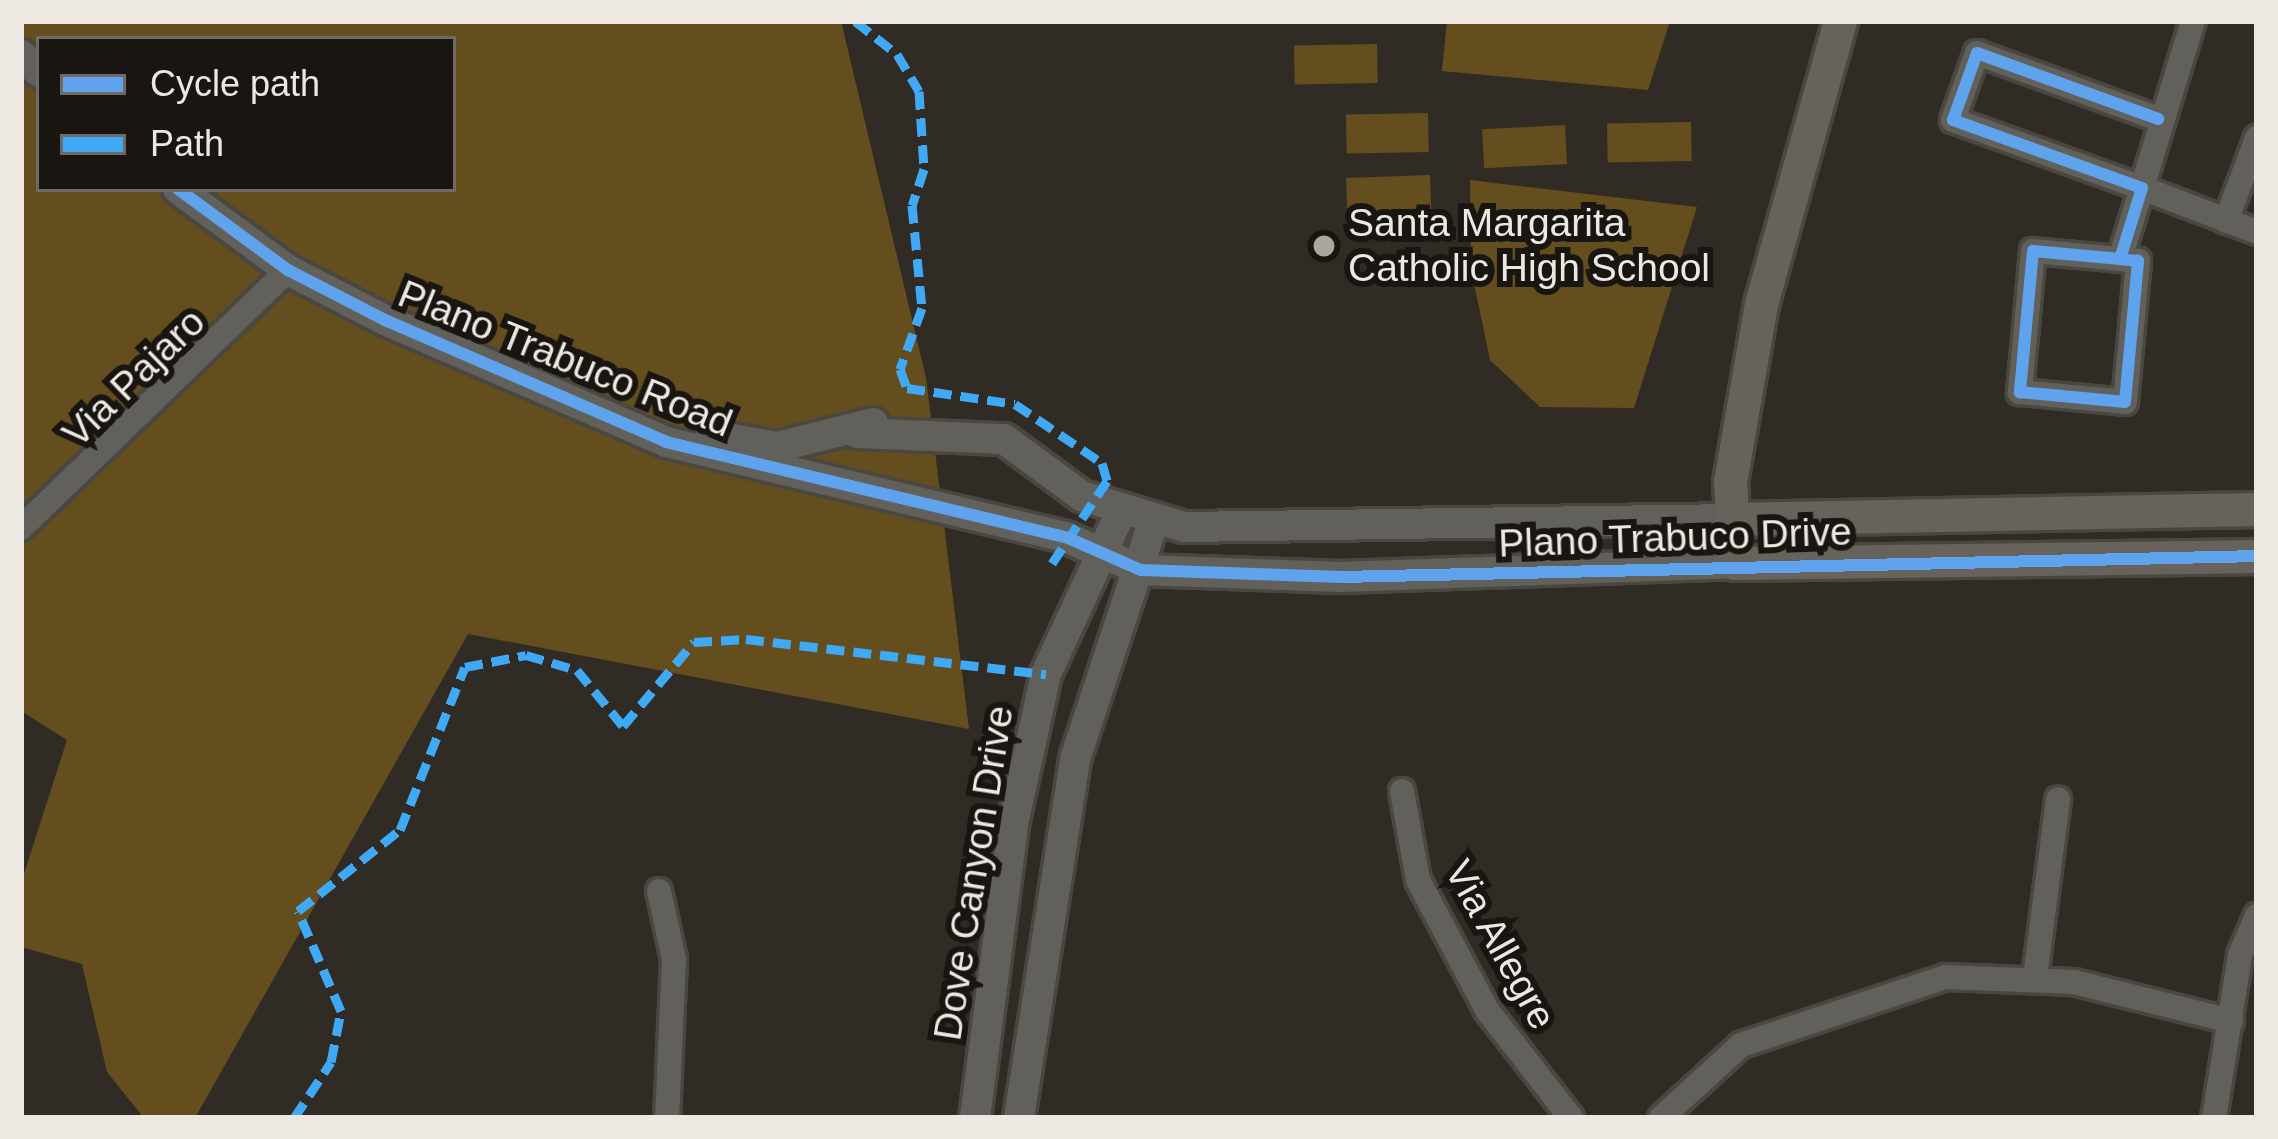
<!DOCTYPE html>
<html>
<head>
<meta charset="utf-8">
<style>
  body { margin:0 }
  #map { position:relative; width:2278px; height:1139px; overflow:hidden; background:#302c25; font-family:Helvetica,sans-serif }
  div>[style] { position:absolute }
  .green>* { inset:0; background:#654e1e; transform-origin:0 0 }
  .roads { filter:drop-shadow(3px 0 #4a4741) drop-shadow(-3px 0 #4a4741) drop-shadow(0 3px #4a4741) drop-shadow(0 -3px #4a4741) }
  .minor>* { height:24px; margin:-12px; padding:0 12px; transform-origin:12px; border-radius:12px; background:#62605b }
  .tertiary>* { height:30px; margin:-15px; padding:0 15px; transform-origin:15px; border-radius:15px; background:#62605b }
  .secondary>* { height:33px; margin:-16.5px; padding:0 16.5px; transform-origin:16.5px; border-radius:16.5px; background:#68625d }
  .quiet>* { height:9px; margin-top:-4.5px; transform-origin:0; background:repeating-linear-gradient(90deg,#3fa9f5 0 18px,transparent 0 27px) }
  .cycleway>* { height:12px; margin:-6px; padding:0 6px; transform-origin:6px; border-radius:6px; background:#60a3ed }
  .dots>* { width:33px; height:33px; translate:-50% -50%; box-sizing:border-box; border:6px solid #191611; border-radius:50% }
  span { translate:-50% -50%; white-space:nowrap; text-align:center; line-height:1.15; -webkit-text-stroke:12px #191611; paint-order:stroke }
  .poi-label { font-size:39px; color:#ede9e2 }
  .left { translate:0 -50%; text-align:left }
  .street-label { font-size:39px; color:#ede9e2 }
  .frame { position:absolute; inset:0; border:24px solid #ede9e2; pointer-events:none }
  .legend { position:absolute; left:36px; top:36px; width:420px; height:156px; box-sizing:border-box; background:#191611; border:3px solid #6e6a65; margin:0; padding:15px 21px; list-style:none; font-size:36px; color:#ede9e2 }
  .legend li { display:flex; align-items:center; gap:24px; height:60px }
  .legend b { width:60px; border:3px solid #6e6a65 }
</style>
</head>
<body>
<div id="map">
  <div class="green">
    <i style="clip-path:polygon(evenodd,21px 21px,841px 21px,926px 378px,969px 729px,468px 634px,195px 1118px,144px 1118px,107px 1072px,82px 964px,21px 947px,21px 883px,67px 740px,21px 711px,21px 21px,39px 39px,453px 39px,453px 189px,39px 189px,39px 39px)"></i>
    <i style="clip-path:polygon(1447px 21px,1670px 21px,1648px 90px,1442px 71px)"></i>
    <i style="left:1377px;top:44px;width:39px;height:83px;rotate:89deg"></i>
    <i style="left:1428px;top:113px;width:39px;height:82px;rotate:89deg"></i>
    <i style="left:1691px;top:122px;width:39px;height:84px;rotate:89deg"></i>
    <i style="left:1565px;top:125px;width:39px;height:83px;rotate:87deg"></i>
    <i style="left:1430px;top:175px;width:38px;height:84px;rotate:88deg"></i>
    <i style="clip-path:polygon(1470px 180px,1697px 207px,1634px 408px,1540px 407px,1490px 360px,1471px 269px)"></i>
  </div>
  <div class="roads">
    <div class="minor">
      <i style="left:2193px;top:21px;width:175px;rotate:107deg"></i>
      <i style="left:2142px;top:188px;width:123px;rotate:20.9deg"></i>
      <i style="left:2226px;top:221px;width:89px;rotate:-69.5deg"></i>
      <i style="left:2120px;top:259px;width:87px;rotate:-174.7deg"></i>
      <i style="left:2033px;top:251px;width:142px;rotate:95.3deg"></i>
      <i style="left:2020px;top:392px;width:105px;rotate:5.4deg"></i>
      <i style="left:2125px;top:402px;width:142px;rotate:-84.7deg"></i>
      <i style="left:2138px;top:261px;width:18px;rotate:-174deg"></i>
      <i style="left:2120px;top:259px;width:74px;rotate:-72.8deg"></i>
      <i style="left:2142px;top:188px;width:201px;rotate:-160.2deg"></i>
      <i style="left:1953px;top:120px;width:71px;rotate:-70.3deg"></i>
      <i style="left:1977px;top:53px;width:193px;rotate:20deg"></i>
      <i style="left:21px;top:528px;width:371px;rotate:-44deg"></i>
      <i style="left:1402px;top:791px;width:90px;rotate:79.8deg"></i>
      <i style="left:1418px;top:880px;width:147px;rotate:62deg"></i>
      <i style="left:1487px;top:1010px;width:137px;rotate:52.1deg"></i>
      <i style="left:659px;top:891px;width:70px;rotate:77.6deg"></i>
      <i style="left:674px;top:959px;width:159px;rotate:92.5deg"></i>
      <i style="left:2035px;top:977px;width:179px;rotate:-82.6deg"></i>
      <i style="left:1661px;top:1118px;width:108px;rotate:-42.4deg"></i>
      <i style="left:1741px;top:1045px;width:216px;rotate:-18.4deg"></i>
      <i style="left:1946px;top:977px;width:128px;rotate:2.2deg"></i>
      <i style="left:2074px;top:982px;width:162px;rotate:14deg"></i>
      <i style="left:2214px;top:1118px;width:165px;rotate:-80.9deg"></i>
      <i style="left:2240px;top:955px;width:43px;rotate:-66.4deg"></i>
    </div>
    <div class="tertiary">
      <i style="left:21px;top:55px;width:25px;rotate:43deg"></i>
      <i style="left:178px;top:189px;width:137px;rotate:36.4deg"></i>
      <i style="left:288px;top:270px;width:111px;rotate:27.3deg"></i>
      <i style="left:387px;top:321px;width:304px;rotate:23.4deg"></i>
      <i style="left:666px;top:442px;width:413px;rotate:13.4deg"></i>
      <i style="left:1068px;top:538px;width:80px;rotate:23.7deg"></i>
      <i style="left:1141px;top:570px;width:200px;rotate:2deg"></i>
      <i style="left:1341px;top:577px;width:394px;rotate:-2deg"></i>
      <i style="left:858px;top:433px;width:146px;rotate:2.4deg"></i>
      <i style="left:1004px;top:439px;width:97px;rotate:36.2deg"></i>
      <i style="left:1082px;top:496px;width:107px;rotate:16.9deg"></i>
      <i style="left:1184px;top:527px;width:549px;rotate:-0.83deg"></i>
      <i style="left:711px;top:435px;width:67px;rotate:10.3deg"></i>
      <i style="left:777px;top:447px;width:99px;rotate:-14deg"></i>
      <i style="left:975px;top:1118px;width:296px;rotate:-82.6deg"></i>
      <i style="left:1013px;top:824px;width:154px;rotate:-77.6deg"></i>
      <i style="left:1046px;top:674px;width:179px;rotate:-65.2deg"></i>
      <i style="left:1019px;top:1118px;width:366px;rotate:-81.1deg"></i>
      <i style="left:1076px;top:756px;width:249px;rotate:-71.7deg"></i>
    </div>
    <div class="secondary">
      <i style="left:1840px;top:21px;width:294px;rotate:105.6deg"></i>
      <i style="left:1761px;top:304px;width:181px;rotate:99.9deg"></i>
      <i style="left:1730px;top:482px;width:81px;rotate:86.5deg"></i>
      <i style="left:1735px;top:563px;width:522px;rotate:-0.77deg"></i>
      <i style="left:1733px;top:519px;width:524px;rotate:-1.09deg"></i>
    </div>
  </div>
  <div class="quiet">
    <i style="left:855px;top:21px;width:53px;rotate:38.2deg"></i>
    <i style="left:897px;top:54px;width:43px;rotate:59.3deg"></i>
    <i style="left:919px;top:91px;width:78px;rotate:86.3deg"></i>
    <i style="left:924px;top:169px;width:38px;rotate:108deg"></i>
    <i style="left:912px;top:205px;width:103px;rotate:84.5deg"></i>
    <i style="left:922px;top:308px;width:65px;rotate:109.8deg"></i>
    <i style="left:900px;top:369px;width:20px;rotate:70deg"></i>
    <i style="left:907px;top:388px;width:109px;rotate:8.4deg"></i>
    <i style="left:1015px;top:404px;width:105px;rotate:34.1deg"></i>
    <i style="left:1102px;top:463px;width:19px;rotate:74deg"></i>
    <i style="left:1107px;top:481px;width:108px;rotate:123.7deg"></i>
    <i style="left:294px;top:1118px;width:67px;rotate:-56.5deg"></i>
    <i style="left:331px;top:1062px;width:52px;rotate:-78.9deg"></i>
    <i style="left:341px;top:1011px;width:109px;rotate:-113.3deg"></i>
    <i style="left:298px;top:911px;width:130px;rotate:-38.5deg"></i>
    <i style="left:400px;top:830px;width:175px;rotate:-68.3deg"></i>
    <i style="left:465px;top:667px;width:62px;rotate:-11.1deg"></i>
    <i style="left:526px;top:655px;width:53px;rotate:16.4deg"></i>
    <i style="left:577px;top:670px;width:72px;rotate:50.6deg"></i>
    <i style="left:623px;top:726px;width:110px;rotate:-49.8deg"></i>
    <i style="left:694px;top:642px;width:52px;rotate:-3.3deg"></i>
    <i style="left:746px;top:639px;width:302px;rotate:6.7deg"></i>
  </div>
  <div class="cycleway">
    <i style="left:178px;top:189px;width:137px;rotate:36.4deg"></i>
    <i style="left:288px;top:270px;width:111px;rotate:27.3deg"></i>
    <i style="left:387px;top:321px;width:304px;rotate:23.4deg"></i>
    <i style="left:666px;top:442px;width:413px;rotate:13.4deg"></i>
    <i style="left:1068px;top:538px;width:80px;rotate:23.7deg"></i>
    <i style="left:1141px;top:570px;width:200px;rotate:2deg"></i>
    <i style="left:1341px;top:577px;width:916px;rotate:-1.31deg"></i>
    <i style="left:2120px;top:259px;width:87px;rotate:-174.7deg"></i>
    <i style="left:2033px;top:251px;width:142px;rotate:95.3deg"></i>
    <i style="left:2020px;top:392px;width:105px;rotate:5.4deg"></i>
    <i style="left:2125px;top:402px;width:142px;rotate:-84.7deg"></i>
    <i style="left:2138px;top:261px;width:18px;rotate:-174deg"></i>
    <i style="left:2120px;top:259px;width:74px;rotate:-72.8deg"></i>
    <i style="left:2142px;top:188px;width:201px;rotate:-160.2deg"></i>
    <i style="left:1953px;top:120px;width:71px;rotate:-70.3deg"></i>
    <i style="left:1977px;top:53px;width:193px;rotate:20deg"></i>
  </div>
  <div class="dots">
    <i style="left:1324px;top:246px;background:#aba7a0"></i>
  </div>
  <div class="poi-label">
    <span class="left" style="left:1348px;top:246px">Santa Margarita<br>Catholic High School</span>
  </div>
  <div class="street-label">
    <span style="left:565px;top:359px;rotate:22deg">Plano Trabuco Road</span>
    <span style="left:134px;top:378px;rotate:-44deg">Via Pajaro</span>
    <span style="left:1675px;top:538px;rotate:-2deg">Plano Trabuco Drive</span>
    <span style="left:974px;top:873px;rotate:-81deg">Dove Canyon Drive</span>
    <span style="left:1500px;top:945px;rotate:61deg">Via Allegre</span>
  </div>
  <div class="frame"></div>
  <ul class="legend">
  <li><b style="height:15px;background:#60a3ed"></b>Cycle path</li>
  <li><b style="height:15px;background:#3fa9f5"></b>Path</li>
  </ul>
</div>
</body>
</html>
